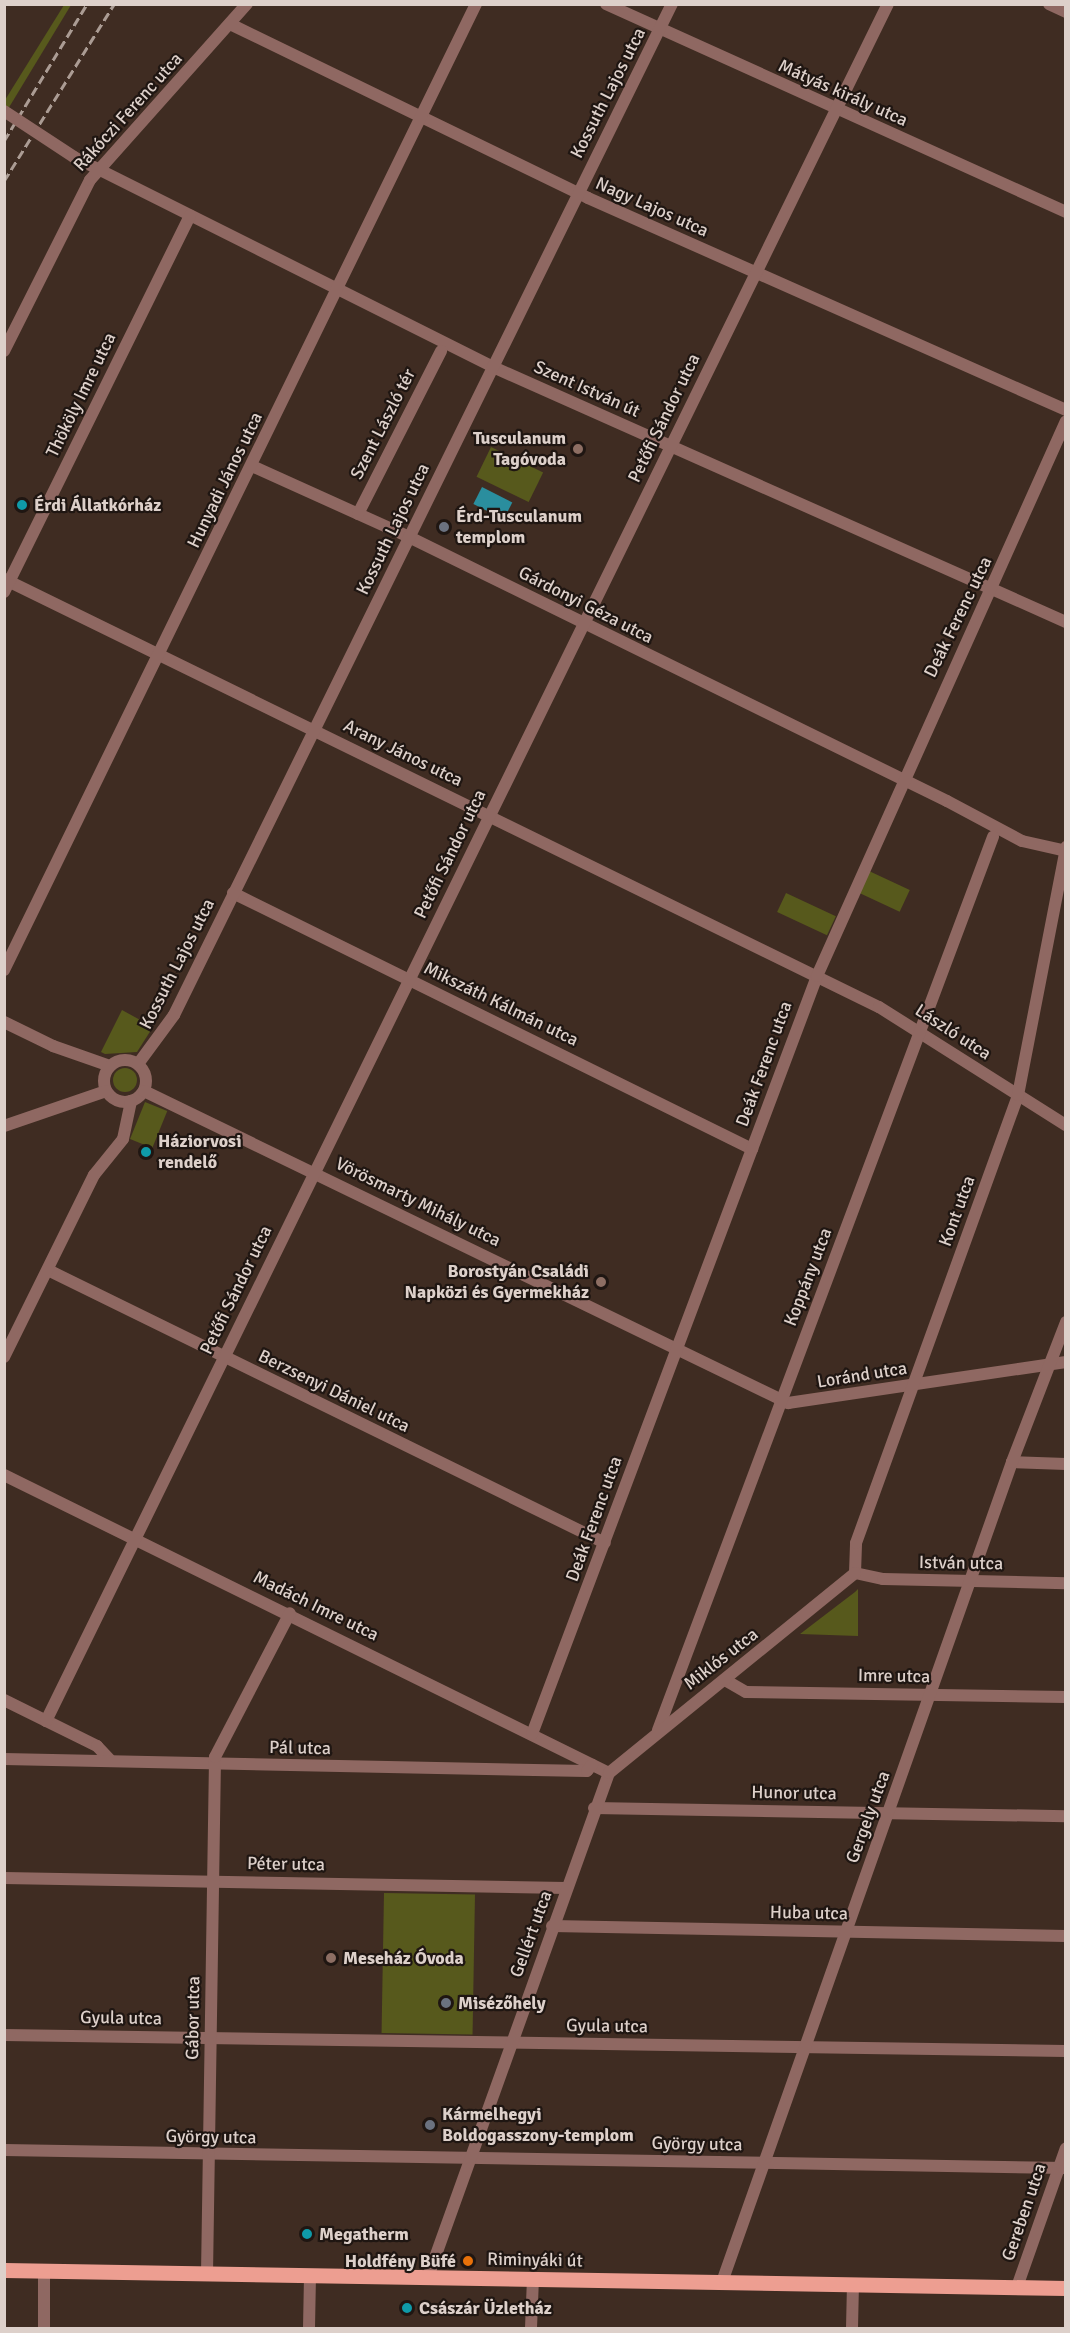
<!DOCTYPE html>
<html>
<head>
<meta charset="utf-8">
<style>
  body { margin:0 }
  #map { position:relative; width:1070px; height:2333px; overflow:hidden; background:#3f2c22; font-family:Signika,sans-serif }
  div>[style] { position:absolute }
  .green>* { inset:0; background:#57591c; transform-origin:0 0 }
  .round { border-radius:50% }
  .water>* { inset:0; background:#2a8e9e; transform-origin:0 0 }
  .minor>* { height:12px; margin:-6px; padding:0 6px; transform-origin:6px; border-radius:6px; background:#8f6862 }
  .minor>.ring { margin:-6px; padding:0; box-sizing:content-box; background:none; border:12px solid #8f6862; border-radius:50% }
  .major>* { height:15px; margin:-7.5px; padding:0 7.5px; transform-origin:7.5px; border-radius:7.5px; background:#ed9e91 }
  .rail>* { height:3px; margin-top:-1.5px; transform-origin:0; background:repeating-linear-gradient(90deg,#ab9c94 0 9px,transparent 0 13.5px) }
  .minor-bridge>* { height:12px; margin:-6px; padding:0 6px; transform-origin:6px; border-radius:6px; background:#8f6862 }
  .dots>* { width:16px; height:16px; translate:-50% -50%; box-sizing:border-box; border:3px solid #1f1612; border-radius:50% }
  span { translate:-50% -50%; white-space:nowrap; text-align:center; line-height:1.15; -webkit-text-stroke:4.5px #1f1612; paint-order:stroke }
  .street-label { font-size:18px; color:#ddd0ca }
  .poi-label { font-size:18px; color:#ddd0ca; font-weight:700 }
  .right { translate:-100% -50%; text-align:right }
  .left { translate:0 -50%; text-align:left }
  .frame { position:absolute; inset:0; border:6px solid #ddd0ca; pointer-events:none }
</style>
</head>
<body>
<div id="map">
  <div class="green">
    <i style="clip-path:polygon(64px 5px,71px 5px,5px 114px,5px 100px)"></i>
    <i style="left:491px;top:447px;width:58px;height:33px;rotate:26deg"></i>
    <i style="left:869px;top:871px;width:45px;height:24px;rotate:25deg"></i>
    <i style="left:786px;top:893px;width:55px;height:21px;rotate:25deg"></i>
    <i style="clip-path:polygon(122px 1010px,153px 1027px,137px 1052px,105px 1054px,101px 1052px)"></i>
    <i class="round" style="left:113px;top:1068px;width:24px;height:24px"></i>
    <i style="left:145px;top:1102px;width:24px;height:40px;rotate:22deg"></i>
    <i style="clip-path:polygon(858px 1589px,858px 1636px,800px 1634px,855px 1592px)"></i>
    <i style="left:384px;top:1893px;width:91px;height:140px;rotate:1deg"></i>
  </div>
  <div class="water">
    <i style="left:482px;top:487px;width:34px;height:19px;rotate:27deg"></i>
  </div>
  <div class="minor">
    <i style="left:606px;top:4px;width:505px;rotate:24.33deg"></i>
    <i style="left:1049px;top:4px;width:19px;rotate:25deg"></i>
    <i style="left:230px;top:24px;width:398px;rotate:25.9deg"></i>
    <i style="left:588px;top:198px;width:523px;rotate:23.92deg"></i>
    <i style="left:74px;top:157px;width:469px;rotate:26.6deg"></i>
    <i style="left:493px;top:367px;width:627px;rotate:23.99deg"></i>
    <i style="left:4px;top:351px;width:191px;rotate:-63.3deg"></i>
    <i style="left:90px;top:180px;width:236px;rotate:-48.3deg"></i>
    <i style="left:252px;top:466px;width:172px;rotate:24.3deg"></i>
    <i style="left:409px;top:537px;width:599px;rotate:26.14deg"></i>
    <i style="left:947px;top:801px;width:85px;rotate:28.1deg"></i>
    <i style="left:1022px;top:841px;width:45px;rotate:12.8deg"></i>
    <i style="left:358px;top:514px;width:183px;rotate:-63deg"></i>
    <i style="left:4px;top:579px;width:974px;rotate:26.07deg"></i>
    <i style="left:879px;top:1007px;width:221px;rotate:32.3deg"></i>
    <i style="left:4px;top:592px;width:420px;rotate:-63.7deg"></i>
    <i style="left:233px;top:893px;width:579px;rotate:26.26deg"></i>
    <i style="left:4px;top:970px;width:1075px;rotate:-63.96deg"></i>
    <i style="left:4px;top:1022px;width:55px;rotate:26.1deg"></i>
    <i style="left:53px;top:1046px;width:60px;rotate:19.3deg"></i>
    <i class="ring" style="left:104px;top:1060px;width:30px;height:30px"></i>
    <i style="left:138px;top:1064px;width:61px;rotate:-53.7deg"></i>
    <i style="left:174px;top:1015px;width:1127px;rotate:-63.78deg"></i>
    <i style="left:144px;top:1091px;width:716px;rotate:25.85deg"></i>
    <i style="left:788px;top:1403px;width:281px;rotate:-8.4deg"></i>
    <i style="left:4px;top:1126px;width:108px;rotate:-18.9deg"></i>
    <i style="left:48px;top:1270px;width:620px;rotate:26.11deg"></i>
    <i style="left:4px;top:1357px;width:203px;rotate:-63.7deg"></i>
    <i style="left:94px;top:1175px;width:46px;rotate:-51.1deg"></i>
    <i style="left:123px;top:1139px;width:39px;rotate:-78deg"></i>
    <i style="left:1012px;top:1462px;width:54px;rotate:2.1deg"></i>
    <i style="left:4px;top:1475px;width:674px;rotate:26.22deg"></i>
    <i style="left:855px;top:1573px;width:30px;rotate:-88deg"></i>
    <i style="left:856px;top:1543px;width:476px;rotate:-70.1deg"></i>
    <i style="left:1018px;top:1095px;width:253px;rotate:-79deg"></i>
    <i style="left:855px;top:1573px;width:29px;rotate:12deg"></i>
    <i style="left:883px;top:1579px;width:183px;rotate:1.3deg"></i>
    <i style="left:725px;top:1680px;width:24px;rotate:30deg"></i>
    <i style="left:746px;top:1692px;width:320px;rotate:0.9deg"></i>
    <i style="left:4px;top:1700px;width:104px;rotate:26.3deg"></i>
    <i style="left:97px;top:1746px;width:18px;rotate:47deg"></i>
    <i style="left:46px;top:1721px;width:1912px;rotate:-63.88deg"></i>
    <i style="left:658px;top:1730px;width:954px;rotate:-69.44deg"></i>
    <i style="left:532px;top:1734px;width:810px;rotate:-69.39deg"></i>
    <i style="left:817px;top:976px;width:608px;rotate:-65.84deg"></i>
    <i style="left:4px;top:1759px;width:583px;rotate:1.18deg"></i>
    <i style="left:587px;top:1771px;width:8px;rotate:-50deg"></i>
    <i style="left:594px;top:1808px;width:472px;rotate:1deg"></i>
    <i style="left:4px;top:1878px;width:562px;rotate:1.02deg"></i>
    <i style="left:552px;top:1926px;width:514px;rotate:1.11deg"></i>
    <i style="left:4px;top:2035px;width:1062px;rotate:0.86deg"></i>
    <i style="left:4px;top:2150px;width:1062px;rotate:0.97deg"></i>
    <i style="left:44px;top:2271px;width:57px;rotate:90deg"></i>
    <i style="left:207px;top:2274px;width:517px;rotate:-89.11deg"></i>
    <i style="left:215px;top:1757px;width:162px;rotate:-62.5deg"></i>
    <i style="left:428px;top:2277px;width:536px;rotate:-70.25deg"></i>
    <i style="left:609px;top:1773px;width:317px;rotate:-39.1deg"></i>
    <i style="left:722px;top:2282px;width:870px;rotate:-70.52deg"></i>
    <i style="left:1012px;top:1462px;width:150px;rotate:-68.9deg"></i>
    <i style="left:1017px;top:2287px;width:147px;rotate:-70.6deg"></i>
    <i style="left:309px;top:2328px;width:53px;rotate:-88.9deg"></i>
    <i style="left:531px;top:2328px;width:49px;rotate:-87.7deg"></i>
    <i style="left:852px;top:2328px;width:43px;rotate:-88.7deg"></i>
  </div>
  <div class="major">
    <i style="left:4px;top:2270px;width:1062px;rotate:0.97deg"></i>
  </div>
  <div class="rail">
    <i style="left:4px;top:141px;width:160px;rotate:-58.8deg"></i>
    <i style="left:4px;top:181px;width:208px;rotate:-58.1deg"></i>
  </div>
  <div class="minor-bridge">
    <i style="left:4px;top:111px;width:84px;rotate:33.3deg"></i>
  </div>
  <div class="dots">
    <i style="left:578px;top:449px;background:#8d6e63"></i>
    <i style="left:22px;top:505px;background:#0f9aa8"></i>
    <i style="left:444px;top:527px;background:#6b7280"></i>
    <i style="left:146px;top:1152px;background:#0f9aa8"></i>
    <i style="left:601px;top:1282px;background:#8d6e63"></i>
    <i style="left:331px;top:1958px;background:#8d6e63"></i>
    <i style="left:446px;top:2003px;background:#6b7280"></i>
    <i style="left:430px;top:2125px;background:#6b7280"></i>
    <i style="left:307px;top:2234px;background:#0f9aa8"></i>
    <i style="left:468px;top:2261px;background:#e8710a"></i>
    <i style="left:407px;top:2308px;background:#0f9aa8"></i>
  </div>
  <div class="street-label">
    <span style="left:608px;top:93px;rotate:-63deg">Kossuth Lajos utca</span>
    <span style="left:843px;top:93px;rotate:24deg">Mátyás király utca</span>
    <span style="left:128px;top:112px;rotate:-48deg">Rákóczi Ferenc utca</span>
    <span style="left:652px;top:207px;rotate:24deg">Nagy Lajos utca</span>
    <span style="left:587px;top:389px;rotate:24deg">Szent István út</span>
    <span style="left:81px;top:395px;rotate:-64deg">Thököly Imre utca</span>
    <span style="left:664px;top:418px;rotate:-64deg">Petőfi Sándor utca</span>
    <span style="left:383px;top:424px;rotate:-63deg">Szent László tér</span>
    <span style="left:225px;top:480px;rotate:-64deg">Hunyadi János utca</span>
    <span style="left:393px;top:529px;rotate:-64deg">Kossuth Lajos utca</span>
    <span style="left:586px;top:605px;rotate:27deg">Gárdonyi Géza utca</span>
    <span style="left:958px;top:617px;rotate:-64deg">Deák Ferenc utca</span>
    <span style="left:403px;top:753px;rotate:26deg">Arany János utca</span>
    <span style="left:450px;top:854px;rotate:-64deg">Petőfi Sándor utca</span>
    <span style="left:177px;top:964px;rotate:-63deg">Kossuth Lajos utca</span>
    <span style="left:501px;top:1004px;rotate:26deg">Mikszáth Kálmán utca</span>
    <span style="left:953px;top:1032px;rotate:33deg">László utca</span>
    <span style="left:764px;top:1064px;rotate:-70deg">Deák Ferenc utca</span>
    <span style="left:418px;top:1202px;rotate:26deg">Vörösmarty Mihály utca</span>
    <span style="left:957px;top:1211px;rotate:-70deg">Kont utca</span>
    <span style="left:808px;top:1277px;rotate:-69deg">Koppány utca</span>
    <span style="left:236px;top:1290px;rotate:-64deg">Petőfi Sándor utca</span>
    <span style="left:862px;top:1375px;rotate:-9deg">Loránd utca</span>
    <span style="left:334px;top:1391px;rotate:26deg">Berzsenyi Dániel utca</span>
    <span style="left:594px;top:1519px;rotate:-70deg">Deák Ferenc utca</span>
    <span style="left:961px;top:1563px;rotate:1deg">István utca</span>
    <span style="left:316px;top:1606px;rotate:26deg">Madách Imre utca</span>
    <span style="left:721px;top:1659px;rotate:-38deg">Miklós utca</span>
    <span style="left:894px;top:1676px;rotate:1deg">Imre utca</span>
    <span style="left:300px;top:1748px;rotate:1deg">Pál utca</span>
    <span style="left:794px;top:1793px;rotate:1deg">Hunor utca</span>
    <span style="left:868px;top:1817px;rotate:-70deg">Gergely utca</span>
    <span style="left:286px;top:1864px;rotate:1deg">Péter utca</span>
    <span style="left:809px;top:1913px;rotate:1deg">Huba utca</span>
    <span style="left:531px;top:1934px;rotate:-70deg">Gellért utca</span>
    <span style="left:121px;top:2018px;rotate:1deg">Gyula utca</span>
    <span style="left:193px;top:2018px;rotate:-89deg">Gábor utca</span>
    <span style="left:607px;top:2026px;rotate:1deg">Gyula utca</span>
    <span style="left:211px;top:2137px;rotate:1deg">György utca</span>
    <span style="left:697px;top:2144px;rotate:1deg">György utca</span>
    <span style="left:1024px;top:2212px;rotate:-71deg">Gereben utca</span>
    <span style="left:535px;top:2260px;rotate:1deg">Riminyáki út</span>
  </div>
  <div class="poi-label">
    <span class="right" style="left:566px;top:449px">Tusculanum<br>Tagóvoda</span>
    <span class="left" style="left:34px;top:505px">Érdi Állatkórház</span>
    <span class="left" style="left:456px;top:527px">Érd-Tusculanum<br>templom</span>
    <span class="left" style="left:158px;top:1152px">Háziorvosi<br>rendelő</span>
    <span class="right" style="left:589px;top:1282px">Borostyán Családi<br>Napközi és Gyermekház</span>
    <span class="left" style="left:343px;top:1958px">Meseház Óvoda</span>
    <span class="left" style="left:458px;top:2003px">Misézőhely</span>
    <span class="left" style="left:442px;top:2125px">Kármelhegyi<br>Boldogasszony-templom</span>
    <span class="left" style="left:319px;top:2234px">Megatherm</span>
    <span class="right" style="left:456px;top:2261px">Holdfény Büfé</span>
    <span class="left" style="left:419px;top:2308px">Császár Üzletház</span>
  </div>
  <div class="frame"></div>
</div>
</body>
</html>
